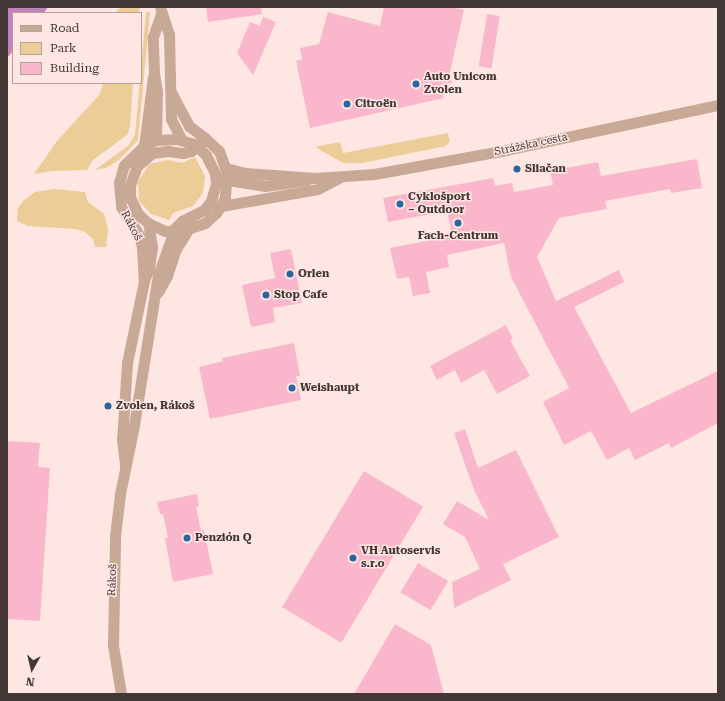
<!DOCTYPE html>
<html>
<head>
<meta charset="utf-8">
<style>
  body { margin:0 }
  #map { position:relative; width:725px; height:701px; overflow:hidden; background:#fee6e3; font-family:"Roboto Serif",serif }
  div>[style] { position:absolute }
  .green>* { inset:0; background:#eccd97 }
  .water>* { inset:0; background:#c084ba }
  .building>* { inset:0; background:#fab7cc; transform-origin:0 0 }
  .minor>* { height:11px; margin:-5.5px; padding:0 5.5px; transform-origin:5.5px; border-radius:5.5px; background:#c8a995 }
  .tertiary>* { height:11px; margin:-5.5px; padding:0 5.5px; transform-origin:5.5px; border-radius:5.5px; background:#c8a995 }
  .dots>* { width:11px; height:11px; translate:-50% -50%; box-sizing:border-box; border:2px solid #fee6e3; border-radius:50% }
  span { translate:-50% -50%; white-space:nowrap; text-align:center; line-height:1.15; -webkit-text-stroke:3px #fee6e3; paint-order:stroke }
  .poi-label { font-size:11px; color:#443837; font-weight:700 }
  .left { translate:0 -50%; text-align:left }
  .street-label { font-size:11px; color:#443837 }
  .frame { position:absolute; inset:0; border:8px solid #443837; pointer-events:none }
  .legend { position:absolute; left:12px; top:12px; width:130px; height:72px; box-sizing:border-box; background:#fee6e3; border:1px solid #b4a09e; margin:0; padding:5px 7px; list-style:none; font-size:12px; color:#443837 }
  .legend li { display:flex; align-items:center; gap:8px; height:20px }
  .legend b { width:20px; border:1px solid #b4a09e }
  .north { position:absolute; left:12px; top:649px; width:40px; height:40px; -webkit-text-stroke:3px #fee6e3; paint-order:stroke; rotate:188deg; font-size:11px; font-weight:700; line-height:16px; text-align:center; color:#443837 }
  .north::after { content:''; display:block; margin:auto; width:14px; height:18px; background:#443837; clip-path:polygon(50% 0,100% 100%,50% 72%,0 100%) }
</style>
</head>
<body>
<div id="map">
  <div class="green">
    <i style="clip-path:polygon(121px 7px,140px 7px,139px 13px,115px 13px)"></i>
    <i style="clip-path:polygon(146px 12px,150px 12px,138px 140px,119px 160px,106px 168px,95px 170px,129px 145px,135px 135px)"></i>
    <i style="clip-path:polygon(103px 83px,133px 83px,130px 127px,127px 135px,93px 160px,87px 170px,52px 171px,34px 174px,57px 141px,100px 94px)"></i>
    <i style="clip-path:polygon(448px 133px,450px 141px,446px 146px,362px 163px,343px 163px,315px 147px,340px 142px,343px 153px)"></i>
    <i style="clip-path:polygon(195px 157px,205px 176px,203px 193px,193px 206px,173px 213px,169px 220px,151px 214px,139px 201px,138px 182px,149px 164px,168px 160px,182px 163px)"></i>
    <i style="clip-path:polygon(54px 189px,85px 192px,88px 202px,104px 214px,108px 229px,106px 247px,95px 247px,93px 239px,85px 232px,76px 229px,28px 226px,17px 221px,18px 208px,24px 200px,35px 192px)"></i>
  </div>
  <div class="water">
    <i style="clip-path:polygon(7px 7px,48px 7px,44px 13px,13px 13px,13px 51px,7px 58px)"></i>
  </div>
  <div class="building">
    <i style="clip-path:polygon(206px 7px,261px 7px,262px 14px,208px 22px)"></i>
    <i style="clip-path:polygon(384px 7px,451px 7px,464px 10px,450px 72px,452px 83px,441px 85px,444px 98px,310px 128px,296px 61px,302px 59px,300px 48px,319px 44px,328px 12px,380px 26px)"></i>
    <i style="left:487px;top:14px;width:13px;height:53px;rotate:9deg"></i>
    <i style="clip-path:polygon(263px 17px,276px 22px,253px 75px,237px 53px,250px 22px,260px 26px)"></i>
    <i style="clip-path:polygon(697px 159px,702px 188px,671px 193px,670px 189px,605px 201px,607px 209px,559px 218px,537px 257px,556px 301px,619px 270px,624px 282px,574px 307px,631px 413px,718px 371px,718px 423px,671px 448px,669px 443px,635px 460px,629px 448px,607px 460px,591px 431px,564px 445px,543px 402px,569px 388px,511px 277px,504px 243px,447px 255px,449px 267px,426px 272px,430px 293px,413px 296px,409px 277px,397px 279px,390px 248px,452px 236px,447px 211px,388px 222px,383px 198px,493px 178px,495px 186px,512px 183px,514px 192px,553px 185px,550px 171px,598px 162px,601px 176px)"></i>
    <i style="clip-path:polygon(291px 249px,302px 303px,273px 308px,275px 322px,251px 327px,242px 285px,275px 278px,270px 253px)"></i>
    <i style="clip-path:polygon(506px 325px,513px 339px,510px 340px,530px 376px,497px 394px,484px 370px,461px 383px,455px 370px,437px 380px,430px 366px)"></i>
    <i style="clip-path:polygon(294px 343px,300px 376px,296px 376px,301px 400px,210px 419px,199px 367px,223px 361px,222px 358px)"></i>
    <i style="clip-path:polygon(465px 429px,478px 468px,516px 450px,559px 537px,503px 564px,511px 580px,454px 608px,452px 582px,480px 569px,465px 537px,443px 524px,457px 501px,489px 520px,474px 490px,454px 433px)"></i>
    <i style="clip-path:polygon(7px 441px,40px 443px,38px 467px,50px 468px,40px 621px,7px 619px)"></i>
    <i style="left:364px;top:471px;width:69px;height:159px;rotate:31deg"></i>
    <i style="clip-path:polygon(197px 494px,199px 506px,196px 507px,201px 531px,204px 530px,213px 574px,173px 582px,165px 538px,168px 538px,163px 514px,160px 514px,157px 502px)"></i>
    <i style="left:418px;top:563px;width:35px;height:34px;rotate:31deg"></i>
    <i style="clip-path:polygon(395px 624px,431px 645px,444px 694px,354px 694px)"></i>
  </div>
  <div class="minor">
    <i style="left:160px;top:7px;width:28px;rotate:72deg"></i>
    <i style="left:169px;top:34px;width:85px;rotate:88.7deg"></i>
    <i style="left:171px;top:119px;width:22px;rotate:63deg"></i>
    <i style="left:171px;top:92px;width:38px;rotate:62deg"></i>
    <i style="left:189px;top:126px;width:21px;rotate:37deg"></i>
    <i style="left:156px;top:140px;width:48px;rotate:-88.8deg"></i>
    <i style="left:157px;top:92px;width:19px;rotate:-99deg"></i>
    <i style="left:154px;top:73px;width:36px;rotate:-92deg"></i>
    <i style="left:153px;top:37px;width:24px;rotate:-71deg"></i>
    <i style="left:144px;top:146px;width:70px;rotate:-82.6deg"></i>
  </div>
  <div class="tertiary">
    <i style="left:206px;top:139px;width:18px;rotate:43deg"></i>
    <i style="left:219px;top:151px;width:23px;rotate:70deg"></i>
    <i style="left:227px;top:173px;width:25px;rotate:95deg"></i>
    <i style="left:225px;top:198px;width:17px;rotate:121deg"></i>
    <i style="left:216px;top:213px;width:15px;rotate:138deg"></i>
    <i style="left:205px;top:223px;width:24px;rotate:161deg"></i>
    <i style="left:182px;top:231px;width:17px;rotate:180deg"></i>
    <i style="left:165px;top:231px;width:19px;rotate:-155deg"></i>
    <i style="left:148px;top:223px;width:13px;rotate:-138deg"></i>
    <i style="left:138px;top:214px;width:19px;rotate:-115deg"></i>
    <i style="left:130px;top:197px;width:12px;rotate:-90deg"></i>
    <i style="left:130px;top:185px;width:20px;rotate:-70deg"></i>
    <i style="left:137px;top:166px;width:20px;rotate:-41deg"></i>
    <i style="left:152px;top:153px;width:16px;rotate:-7deg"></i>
    <i style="left:168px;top:151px;width:15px;rotate:8deg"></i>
    <i style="left:183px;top:153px;width:8px;rotate:-14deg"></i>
    <i style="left:191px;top:151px;width:19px;rotate:-39deg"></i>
    <i style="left:226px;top:168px;width:20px;rotate:15deg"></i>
    <i style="left:245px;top:173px;width:70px;rotate:4.1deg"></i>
    <i style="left:315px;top:178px;width:59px;rotate:-3.9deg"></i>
    <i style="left:374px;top:174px;width:134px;rotate:-10.3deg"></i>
    <i style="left:506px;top:150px;width:217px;rotate:-12deg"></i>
    <i style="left:221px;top:179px;width:45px;rotate:9deg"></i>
    <i style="left:265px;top:186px;width:42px;rotate:-8.1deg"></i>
    <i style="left:221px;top:206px;width:98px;rotate:-9.9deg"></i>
    <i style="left:318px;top:189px;width:24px;rotate:-28deg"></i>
    <i style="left:145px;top:278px;width:11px;rotate:-68deg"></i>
    <i style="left:149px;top:268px;width:21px;rotate:-82deg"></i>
    <i style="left:152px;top:247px;width:24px;rotate:-99deg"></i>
    <i style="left:158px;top:292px;width:18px;rotate:-61deg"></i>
    <i style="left:167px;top:276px;width:28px;rotate:-72deg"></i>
    <i style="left:176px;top:249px;width:22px;rotate:-58deg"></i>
    <i style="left:121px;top:694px;width:50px;rotate:-99.3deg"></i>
    <i style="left:113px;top:645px;width:109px;rotate:-88.9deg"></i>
    <i style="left:115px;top:536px;width:42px;rotate:-83.2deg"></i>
    <i style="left:120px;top:494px;width:70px;rotate:-78.5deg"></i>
    <i style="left:134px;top:425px;width:152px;rotate:-80.9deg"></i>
    <i style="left:158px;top:275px;width:50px;rotate:-70.1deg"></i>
    <i style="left:175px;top:228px;width:10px;rotate:-45deg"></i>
    <i style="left:182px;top:221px;width:25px;rotate:-27deg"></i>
    <i style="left:204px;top:210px;width:11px;rotate:-52deg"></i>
    <i style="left:211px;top:201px;width:19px;rotate:-74deg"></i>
    <i style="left:216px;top:183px;width:10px;rotate:-96deg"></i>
    <i style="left:215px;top:173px;width:20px;rotate:-117deg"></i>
    <i style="left:206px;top:155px;width:16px;rotate:-137deg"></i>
    <i style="left:194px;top:144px;width:18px;rotate:-164deg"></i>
    <i style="left:177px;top:139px;width:21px;rotate:177deg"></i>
    <i style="left:156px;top:140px;width:13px;rotate:153deg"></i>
    <i style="left:144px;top:146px;width:28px;rotate:136deg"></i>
    <i style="left:124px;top:165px;width:18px;rotate:106deg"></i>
    <i style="left:119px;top:182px;width:25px;rotate:85deg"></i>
    <i style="left:121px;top:207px;width:33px;rotate:57deg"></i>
    <i style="left:139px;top:235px;width:11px;rotate:75deg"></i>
    <i style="left:142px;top:246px;width:35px;rotate:87deg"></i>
    <i style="left:144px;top:281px;width:84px;rotate:101.7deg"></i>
    <i style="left:127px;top:363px;width:77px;rotate:93.7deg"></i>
    <i style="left:122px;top:440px;width:25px;rotate:83deg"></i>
  </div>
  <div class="dots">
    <i style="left:416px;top:84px;background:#27679d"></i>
    <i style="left:347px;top:104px;background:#27679d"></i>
    <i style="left:517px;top:169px;background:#27679d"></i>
    <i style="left:400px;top:204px;background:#27679d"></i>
    <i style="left:458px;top:223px;background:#27679d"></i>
    <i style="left:290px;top:274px;background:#27679d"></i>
    <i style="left:266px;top:295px;background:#27679d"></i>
    <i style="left:292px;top:388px;background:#27679d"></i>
    <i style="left:108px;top:406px;background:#27679d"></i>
    <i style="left:187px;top:538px;background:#27679d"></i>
    <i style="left:353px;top:558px;background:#27679d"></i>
  </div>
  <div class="poi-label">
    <span class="left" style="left:424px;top:84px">Auto Unicom<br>Zvolen</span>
    <span class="left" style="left:355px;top:104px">Citroën</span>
    <span class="left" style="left:525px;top:169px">Sliačan</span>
    <span class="left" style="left:408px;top:204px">Cyklošport<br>– Outdoor</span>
    <span style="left:458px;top:236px">Fach-Centrum</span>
    <span class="left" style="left:298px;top:274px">Orlen</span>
    <span class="left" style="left:274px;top:295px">Stop Cafe</span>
    <span class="left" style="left:300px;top:388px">Weishaupt</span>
    <span class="left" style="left:116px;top:406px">Zvolen, Rákoš</span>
    <span class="left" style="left:195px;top:538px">Penzión Q</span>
    <span class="left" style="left:361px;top:558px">VH Autoservis<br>s.r.o</span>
  </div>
  <div class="street-label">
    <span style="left:531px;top:145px;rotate:-12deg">Strážska cesta</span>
    <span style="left:131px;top:226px;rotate:62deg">Rákoš</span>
    <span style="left:113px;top:580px;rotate:-88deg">Rákoš</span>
  </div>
  <div class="frame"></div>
  <ul class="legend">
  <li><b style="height:5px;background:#c8a995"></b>Road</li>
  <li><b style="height:11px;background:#eccd97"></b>Park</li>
  <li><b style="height:11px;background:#fab7cc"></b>Building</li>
  </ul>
  <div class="north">N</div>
</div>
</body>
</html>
